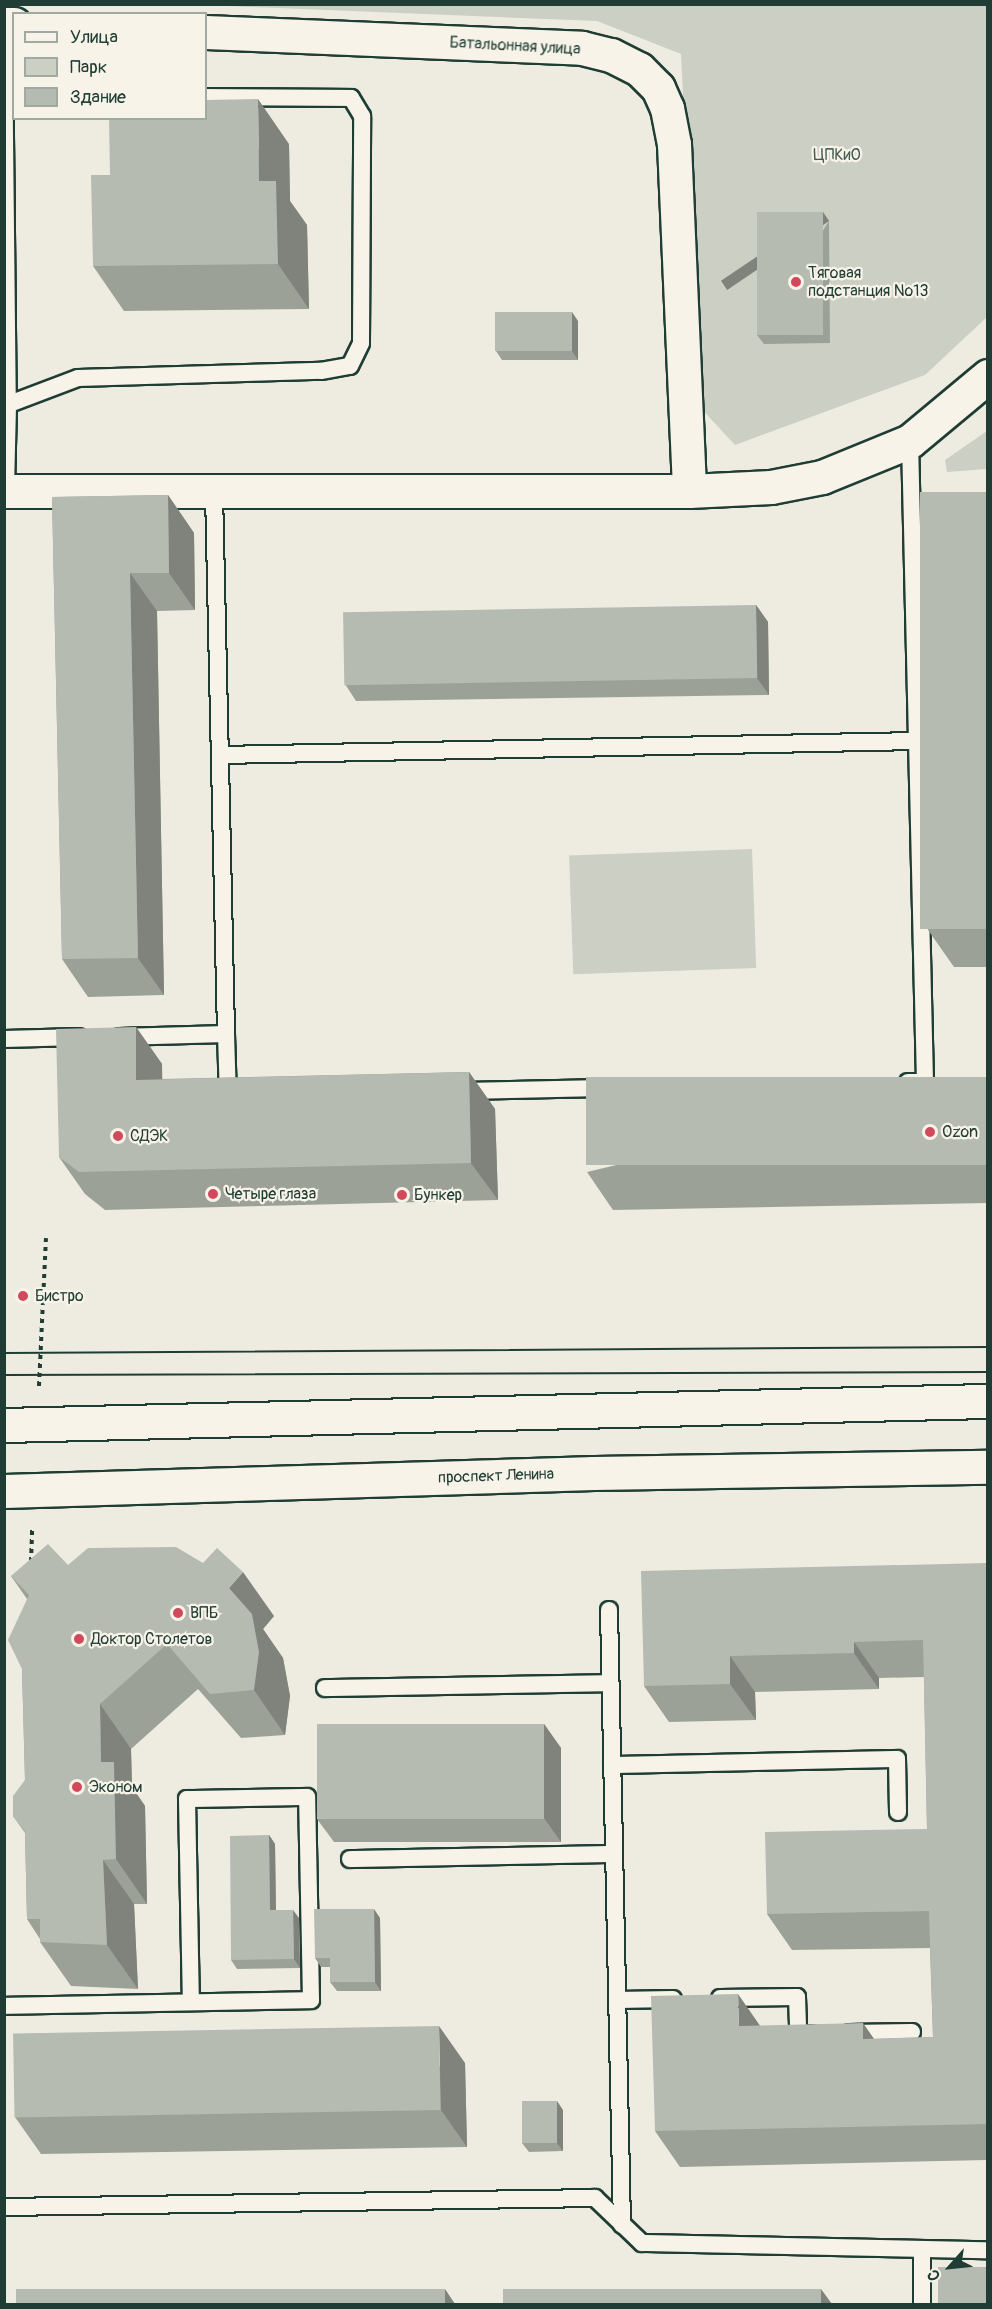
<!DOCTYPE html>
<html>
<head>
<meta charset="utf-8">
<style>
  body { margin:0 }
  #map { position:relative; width:992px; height:2309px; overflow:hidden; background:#eeece1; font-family:Pangolin,sans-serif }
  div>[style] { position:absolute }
  .green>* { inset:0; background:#cccfc4; transform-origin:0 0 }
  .path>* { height:4px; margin-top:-2px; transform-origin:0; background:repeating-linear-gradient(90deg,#1f3d34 0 4.5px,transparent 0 9px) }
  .roads { filter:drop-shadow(2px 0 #1f3d34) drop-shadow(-2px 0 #1f3d34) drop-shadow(0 2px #1f3d34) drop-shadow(0 -2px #1f3d34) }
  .service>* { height:16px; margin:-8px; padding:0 8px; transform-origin:8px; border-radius:8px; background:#f7f3e8 }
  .minor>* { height:33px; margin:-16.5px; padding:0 16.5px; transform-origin:16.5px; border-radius:16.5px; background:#f7f3e8 }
  .primary>* { height:33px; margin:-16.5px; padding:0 16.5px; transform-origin:16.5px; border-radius:16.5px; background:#f7f3e8 }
  .tram>* { height:1.5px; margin:-0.75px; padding:0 0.75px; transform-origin:0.75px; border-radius:0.75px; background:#1f3d34 }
  .wall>* { inset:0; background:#9ca197 }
  .shaded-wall>* { inset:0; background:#7f837b; transform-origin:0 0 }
  .building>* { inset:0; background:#b5bbb0; transform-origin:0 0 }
  .dots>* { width:16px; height:16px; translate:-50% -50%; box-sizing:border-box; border:3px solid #f7f3e8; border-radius:50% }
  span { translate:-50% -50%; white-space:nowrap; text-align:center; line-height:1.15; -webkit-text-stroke:4.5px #f7f3e8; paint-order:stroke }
  .street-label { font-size:16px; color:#1f3d34 }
  .park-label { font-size:16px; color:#425a51 }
  .poi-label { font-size:16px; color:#1f3d34 }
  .left { translate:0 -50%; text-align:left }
  .frame { position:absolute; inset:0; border:6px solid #1f3d34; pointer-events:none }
  .legend { position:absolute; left:12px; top:12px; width:195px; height:108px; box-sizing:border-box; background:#f7f3e8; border:2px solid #a1aaa0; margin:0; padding:8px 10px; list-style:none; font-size:18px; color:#1f3d34 }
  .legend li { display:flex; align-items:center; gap:12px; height:30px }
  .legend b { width:30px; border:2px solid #a1aaa0 }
  .north { position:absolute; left:920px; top:2237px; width:60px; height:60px; -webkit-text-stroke:4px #f7f3e8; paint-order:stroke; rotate:243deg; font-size:16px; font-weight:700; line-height:24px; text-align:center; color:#1f3d34 }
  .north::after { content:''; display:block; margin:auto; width:21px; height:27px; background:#1f3d34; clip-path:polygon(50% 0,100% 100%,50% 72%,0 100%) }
</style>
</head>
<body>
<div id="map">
  <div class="green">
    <i style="clip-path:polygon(203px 5px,987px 5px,987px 317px,925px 375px,735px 445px,698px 405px,681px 54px,597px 21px)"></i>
    <i style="clip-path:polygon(987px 431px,987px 469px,947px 472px,945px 460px)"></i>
    <i style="left:752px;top:849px;width:119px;height:183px;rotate:88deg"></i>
  </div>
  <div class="path">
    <i style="left:39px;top:1386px;width:148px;rotate:-87.3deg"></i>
    <i style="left:31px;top:1562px;width:34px;rotate:-88deg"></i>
  </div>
  <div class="roads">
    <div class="service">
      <i style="left:4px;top:40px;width:366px;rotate:89.4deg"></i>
      <i style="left:8px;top:406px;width:83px;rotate:91.4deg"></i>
      <i style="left:4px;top:406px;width:79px;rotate:-20.7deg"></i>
      <i style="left:78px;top:378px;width:243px;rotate:-1.7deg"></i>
      <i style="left:321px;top:371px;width:29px;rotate:-10deg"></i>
      <i style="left:350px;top:366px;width:25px;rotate:-64deg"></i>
      <i style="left:361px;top:343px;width:227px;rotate:-89.7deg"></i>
      <i style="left:362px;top:116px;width:21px;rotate:-121deg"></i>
      <i style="left:351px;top:98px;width:145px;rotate:-179.6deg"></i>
      <i style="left:214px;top:491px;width:543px;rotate:88.73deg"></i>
      <i style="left:220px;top:755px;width:697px;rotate:-1.15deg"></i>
      <i style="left:119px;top:1037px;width:107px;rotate:-1.6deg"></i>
      <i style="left:226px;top:1034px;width:62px;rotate:88.2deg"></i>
      <i style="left:228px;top:1096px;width:3px"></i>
      <i style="left:4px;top:1039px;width:75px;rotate:-1.5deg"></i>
      <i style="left:908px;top:1082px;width:17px"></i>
      <i style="left:925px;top:1082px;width:641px;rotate:-91.34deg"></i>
      <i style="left:461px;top:1091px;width:145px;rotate:-1.2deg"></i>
      <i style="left:609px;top:1610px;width:615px;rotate:88.79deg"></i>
      <i style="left:325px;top:1688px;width:285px;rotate:-1deg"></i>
      <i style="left:612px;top:1765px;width:285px;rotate:-1.2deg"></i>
      <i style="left:897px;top:1759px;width:53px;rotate:88.9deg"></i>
      <i style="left:350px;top:1859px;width:264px;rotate:-1.1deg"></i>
      <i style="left:720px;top:1998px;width:77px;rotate:-0.7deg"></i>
      <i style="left:797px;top:1997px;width:37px;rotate:88deg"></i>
      <i style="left:798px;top:2034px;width:13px"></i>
      <i style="left:617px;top:2000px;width:56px;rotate:-1deg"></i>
      <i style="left:4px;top:2006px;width:307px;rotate:-1.1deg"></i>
      <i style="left:311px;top:2000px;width:203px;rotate:-91.1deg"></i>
      <i style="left:307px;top:1797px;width:120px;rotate:179deg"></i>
      <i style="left:187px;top:1799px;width:203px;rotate:88.9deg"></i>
      <i style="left:849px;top:2033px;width:63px;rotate:-0.9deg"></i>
      <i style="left:4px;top:2207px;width:591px;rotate:-0.87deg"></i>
      <i style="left:595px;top:2198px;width:65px;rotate:43.8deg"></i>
      <i style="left:642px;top:2243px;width:346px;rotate:1.2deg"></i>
      <i style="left:922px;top:2249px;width:55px;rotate:90deg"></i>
    </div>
    <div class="minor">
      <i style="left:4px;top:24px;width:10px"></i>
      <i style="left:206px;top:32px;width:376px;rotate:2.4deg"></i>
      <i style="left:582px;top:48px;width:30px;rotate:14deg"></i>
      <i style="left:611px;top:55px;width:31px;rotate:27deg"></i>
      <i style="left:639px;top:69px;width:27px;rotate:45deg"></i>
      <i style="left:658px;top:88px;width:22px;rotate:66deg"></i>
      <i style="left:667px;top:108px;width:37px;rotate:79deg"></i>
      <i style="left:674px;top:144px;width:347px;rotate:87.5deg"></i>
      <i style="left:4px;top:491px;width:685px"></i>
      <i style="left:689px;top:491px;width:82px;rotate:-2.8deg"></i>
      <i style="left:771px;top:487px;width:52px;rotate:-11.1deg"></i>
      <i style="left:822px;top:477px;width:95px;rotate:-22.2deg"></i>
      <i style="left:910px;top:441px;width:102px;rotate:-39.8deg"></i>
    </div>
    <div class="primary">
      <i style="left:4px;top:1425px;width:984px;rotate:-1.4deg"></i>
      <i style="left:4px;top:1491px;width:590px;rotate:-1.75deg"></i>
      <i style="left:594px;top:1473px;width:394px;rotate:-0.9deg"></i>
    </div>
  </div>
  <div class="tram">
    <i style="left:4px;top:1353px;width:984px;rotate:-0.35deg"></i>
    <i style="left:4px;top:1375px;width:984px;rotate:-0.17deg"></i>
  </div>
  <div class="wall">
    <i style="clip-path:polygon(289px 144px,290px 201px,307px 225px,309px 309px,124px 311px,93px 266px,110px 175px)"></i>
    <i style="clip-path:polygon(829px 221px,830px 343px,764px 344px,757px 335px)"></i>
    <i style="clip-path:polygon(578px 321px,578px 360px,502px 360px,496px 351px)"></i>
    <i style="clip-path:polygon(987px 492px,987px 967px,954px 967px,928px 930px)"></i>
    <i style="clip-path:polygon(168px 495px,194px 533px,195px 610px,157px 611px,164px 995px,88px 997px,62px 959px,52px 497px)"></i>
    <i style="clip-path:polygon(756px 605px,768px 622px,769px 695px,356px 701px,345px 684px)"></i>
    <i style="clip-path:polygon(136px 1027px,162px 1064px,162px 1079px,469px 1072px,495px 1109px,498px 1200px,105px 1210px,85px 1194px,59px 1157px)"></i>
    <i style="clip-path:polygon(987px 1077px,987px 1203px,613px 1210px,587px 1172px)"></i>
    <i style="clip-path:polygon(987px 1563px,987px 2160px,680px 2167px,655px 2131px,760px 2026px,874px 2039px,933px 2037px,930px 1948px,792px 1950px,767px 1914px,927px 1829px,924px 1677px,879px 1678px,879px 1689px,755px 1692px,756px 1720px,669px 1722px,644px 1686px)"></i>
    <i style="clip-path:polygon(68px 1565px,274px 1616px,263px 1629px,283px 1658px,290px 1696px,285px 1735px,241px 1738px,198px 1689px,131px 1749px,132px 1787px,145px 1806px,147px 1904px,134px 1904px,138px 1989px,71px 1986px,40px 1942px,40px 1939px,27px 1919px,25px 1833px,13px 1816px,25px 1780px,22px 1669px,27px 1599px,11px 1576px)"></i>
    <i style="clip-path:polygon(544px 1724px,561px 1748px,561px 1842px,334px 1842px,317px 1819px)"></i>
    <i style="clip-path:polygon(269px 1835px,275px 1844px,276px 1910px,299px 1918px,300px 1968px,237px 1969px,231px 1960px)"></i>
    <i style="clip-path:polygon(380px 1918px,381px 1991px,337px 1991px,330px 1982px,330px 1967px,321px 1967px,315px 1958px)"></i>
    <i style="clip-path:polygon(465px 2063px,467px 2147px,41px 2154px,15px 2117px)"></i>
    <i style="clip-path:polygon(563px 2110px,563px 2151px,529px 2152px,522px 2143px)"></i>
  </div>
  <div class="shaded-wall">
    <i style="clip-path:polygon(258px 99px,289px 144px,290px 201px,307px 225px,309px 309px,278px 264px,259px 181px)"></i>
    <i style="left:823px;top:212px;width:11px;height:123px;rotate:56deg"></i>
    <i style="clip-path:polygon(572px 312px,578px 321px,578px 360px,572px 351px)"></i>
    <i style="clip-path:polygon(168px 495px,194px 533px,195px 610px,169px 573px)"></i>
    <i style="clip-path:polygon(130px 573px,157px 611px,164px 995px,138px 958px)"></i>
    <i style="clip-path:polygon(756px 605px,768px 622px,769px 695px,757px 678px)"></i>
    <i style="clip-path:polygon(136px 1027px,162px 1064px,163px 1117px,136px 1080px)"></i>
    <i style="clip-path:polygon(469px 1072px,495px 1109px,498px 1200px,471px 1163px)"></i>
    <i style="clip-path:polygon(243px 1572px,274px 1616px,263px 1629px,283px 1658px,290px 1696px,285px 1735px,254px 1690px,229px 1588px)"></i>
    <i style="clip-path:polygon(854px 1642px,879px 1678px,879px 1689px,854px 1653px)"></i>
    <i style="clip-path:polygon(730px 1656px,755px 1692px,756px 1720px,730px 1684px)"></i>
    <i style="clip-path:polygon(100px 1704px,131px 1749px,132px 1787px,145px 1806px,147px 1904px,116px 1859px,101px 1762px)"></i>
    <i style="clip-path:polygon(544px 1724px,561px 1748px,561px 1842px,544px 1818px)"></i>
    <i style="clip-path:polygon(269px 1835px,275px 1844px,276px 1919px,270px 1910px)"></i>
    <i style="clip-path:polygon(103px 1860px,134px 1904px,138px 1989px,107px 1945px)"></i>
    <i style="clip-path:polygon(374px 1909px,380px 1918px,381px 1991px,375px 1982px)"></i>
    <i style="clip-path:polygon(293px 1910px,299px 1918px,300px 1968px,294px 1959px)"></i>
    <i style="clip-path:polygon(738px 1994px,763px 2030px,739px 2026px)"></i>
    <i style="clip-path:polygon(863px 2023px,888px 2059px,863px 2039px)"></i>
    <i style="clip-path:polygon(439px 2026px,465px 2063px,467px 2147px,441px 2110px)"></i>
    <i style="clip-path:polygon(557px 2101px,563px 2110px,563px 2151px,557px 2143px)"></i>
    <i style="clip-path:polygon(445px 2289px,455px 2304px,445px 2304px)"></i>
    <i style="clip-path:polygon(821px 2289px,832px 2304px,821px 2304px)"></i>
  </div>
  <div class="building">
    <i style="clip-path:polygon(258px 99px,259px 181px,276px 181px,278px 264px,93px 266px,91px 175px,110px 175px,109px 118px,206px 118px,206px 100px)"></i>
    <i style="left:757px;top:212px;width:66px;height:123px"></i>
    <i style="left:495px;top:312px;width:77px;height:39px"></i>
    <i style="left:987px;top:492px;width:437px;height:67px;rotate:90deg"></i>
    <i style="clip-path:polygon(168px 495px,169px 573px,130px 573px,138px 958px,62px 959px,52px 497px)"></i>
    <i style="left:756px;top:605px;width:73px;height:413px;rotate:89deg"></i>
    <i style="clip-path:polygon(136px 1027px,136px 1080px,469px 1072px,471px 1163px,79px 1172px,59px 1157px,56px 1029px)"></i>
    <i style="left:987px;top:1077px;width:88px;height:401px;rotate:90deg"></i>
    <i style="clip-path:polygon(48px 1544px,68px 1565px,88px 1548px,176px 1547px,203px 1563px,217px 1548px,243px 1572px,229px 1588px,252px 1614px,259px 1652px,254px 1690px,210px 1694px,167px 1644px,100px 1704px,101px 1762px,114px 1762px,116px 1859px,103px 1860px,107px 1945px,40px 1942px,40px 1919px,27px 1919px,25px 1832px,13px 1816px,13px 1796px,25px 1780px,22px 1669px,8px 1640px,29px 1595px,11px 1576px)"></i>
    <i style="clip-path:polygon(987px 1563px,987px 2124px,655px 2131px,651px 1996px,738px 1994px,739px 2026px,863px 2023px,863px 2039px,933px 2037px,929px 1911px,767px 1914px,765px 1832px,927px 1829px,923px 1640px,854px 1642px,854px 1653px,730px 1656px,730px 1684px,644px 1686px,641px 1571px)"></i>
    <i style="left:317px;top:1724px;width:227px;height:95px"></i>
    <i style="clip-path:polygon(269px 1835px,270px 1910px,293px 1910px,294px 1959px,231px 1960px,230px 1836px)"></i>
    <i style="clip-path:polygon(314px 1909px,374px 1909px,375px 1982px,330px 1982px,330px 1958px,315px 1958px)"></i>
    <i style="left:439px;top:2026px;width:84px;height:426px;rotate:89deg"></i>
    <i style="left:557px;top:2101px;width:42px;height:35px;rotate:90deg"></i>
    <i style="left:938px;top:2267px;width:49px;height:37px"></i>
    <i style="left:445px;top:2289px;width:15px;height:429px;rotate:90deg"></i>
    <i style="left:503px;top:2289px;width:318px;height:15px"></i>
  </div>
  <div class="dots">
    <i style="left:796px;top:282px;background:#d1495b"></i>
    <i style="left:930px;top:1132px;background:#d1495b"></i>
    <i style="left:118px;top:1136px;background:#d1495b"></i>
    <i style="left:213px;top:1194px;background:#d1495b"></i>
    <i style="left:402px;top:1195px;background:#d1495b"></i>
    <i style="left:23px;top:1296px;background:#d1495b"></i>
    <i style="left:178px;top:1613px;background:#d1495b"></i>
    <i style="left:79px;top:1639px;background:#d1495b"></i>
    <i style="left:77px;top:1787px;background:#d1495b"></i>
  </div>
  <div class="street-label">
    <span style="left:515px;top:46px;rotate:3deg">Батальонная улица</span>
    <span style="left:496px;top:1476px;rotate:-2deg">проспект Ленина</span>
  </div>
  <div class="park-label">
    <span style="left:837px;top:155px">ЦПКиО</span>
  </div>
  <div class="poi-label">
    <span class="left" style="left:808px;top:282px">Тяговая<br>подстанция №13</span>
    <span class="left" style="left:942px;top:1132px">Ozon</span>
    <span class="left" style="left:130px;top:1136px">СДЭК</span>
    <span class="left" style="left:225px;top:1194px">Четыре глаза</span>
    <span class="left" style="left:414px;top:1195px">Бункер</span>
    <span class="left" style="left:35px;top:1296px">Бистро</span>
    <span class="left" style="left:190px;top:1613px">ВПБ</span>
    <span class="left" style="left:91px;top:1639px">Доктор Столетов</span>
    <span class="left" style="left:89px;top:1787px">Эконом</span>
  </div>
  <div class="frame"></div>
  <ul class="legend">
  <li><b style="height:8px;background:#f7f3e8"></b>Улица</li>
  <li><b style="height:16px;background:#cccfc4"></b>Парк</li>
  <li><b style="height:16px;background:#b5bbb0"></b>Здание</li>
  </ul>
  <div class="north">С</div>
</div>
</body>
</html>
